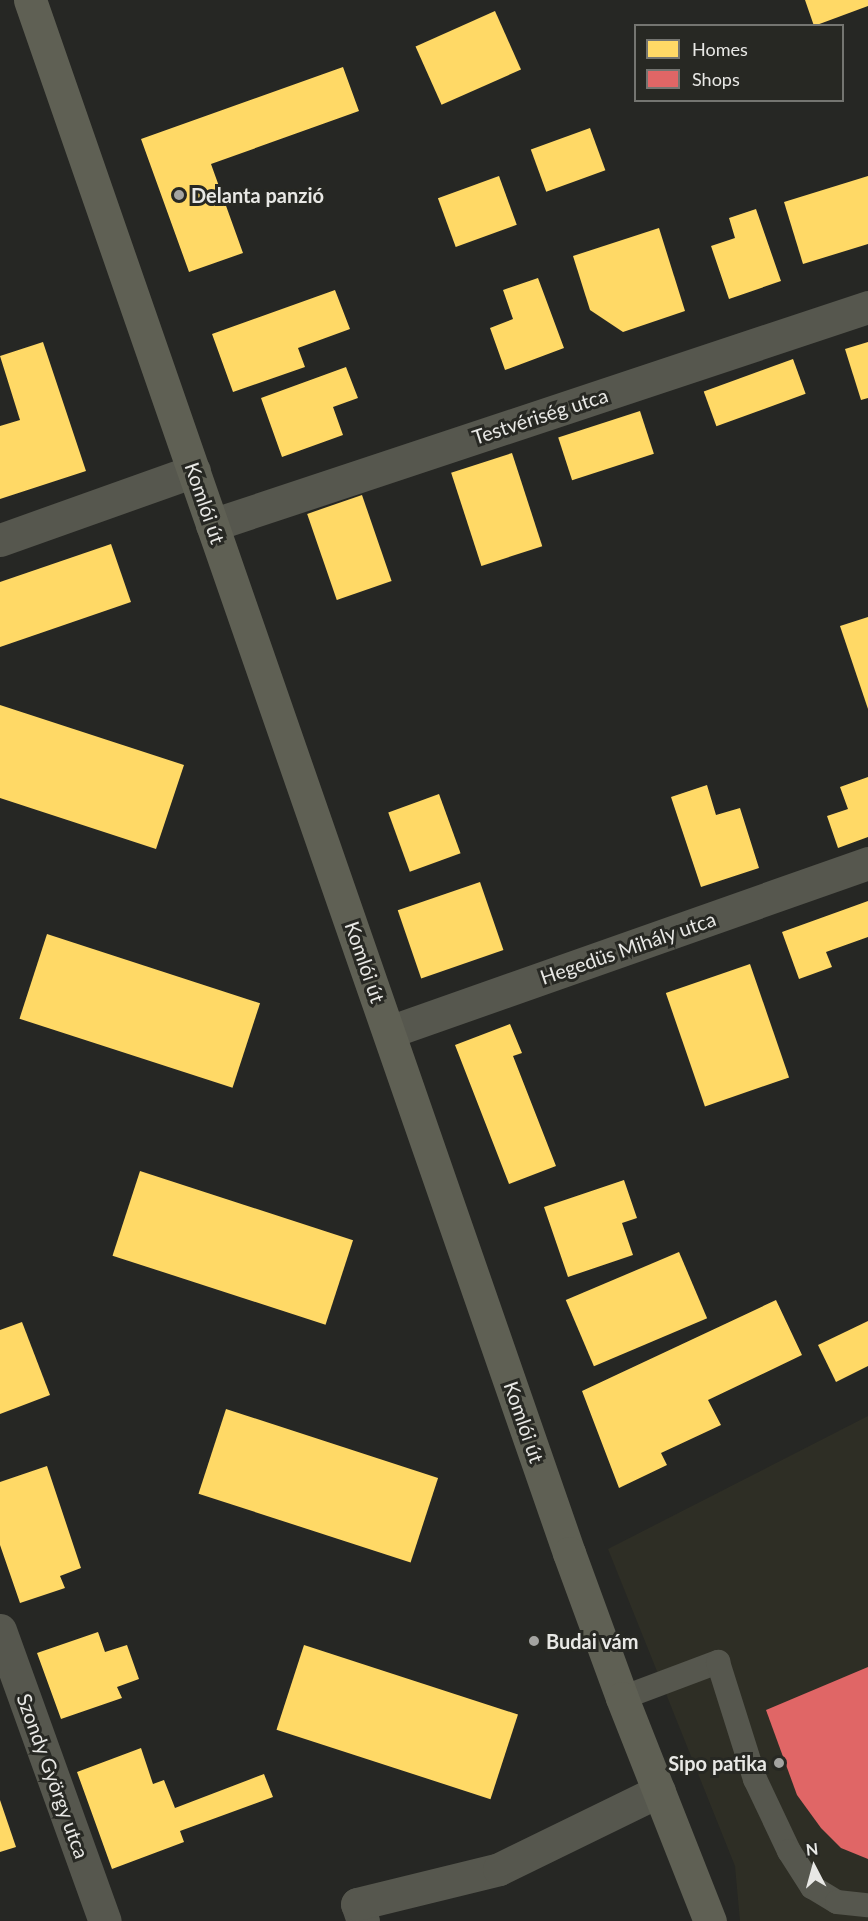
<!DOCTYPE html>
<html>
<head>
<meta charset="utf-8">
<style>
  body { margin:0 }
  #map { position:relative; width:868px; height:1921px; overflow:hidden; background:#262724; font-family:Lato,sans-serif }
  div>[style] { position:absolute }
  .built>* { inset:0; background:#2e2e25 }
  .homes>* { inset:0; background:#ffd966; transform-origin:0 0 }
  .shops>* { inset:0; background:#e06666 }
  .lane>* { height:24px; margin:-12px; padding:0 12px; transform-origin:12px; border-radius:12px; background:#56574e }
  .street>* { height:33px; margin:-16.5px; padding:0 16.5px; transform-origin:16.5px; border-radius:16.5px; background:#56574e }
  .primary>* { height:33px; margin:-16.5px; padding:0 16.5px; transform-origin:16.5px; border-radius:16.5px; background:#5f6054 }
  .dots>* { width:16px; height:16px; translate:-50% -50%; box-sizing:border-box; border:3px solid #272823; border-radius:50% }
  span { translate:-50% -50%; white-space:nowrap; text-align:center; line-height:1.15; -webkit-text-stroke:6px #272823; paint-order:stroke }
  .poi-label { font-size:20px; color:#e8e8e5; font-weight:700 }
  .left { translate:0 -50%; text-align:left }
  .right { translate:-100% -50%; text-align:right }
  .street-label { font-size:20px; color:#e8e8e5 }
  .legend { position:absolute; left:634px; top:24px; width:210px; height:78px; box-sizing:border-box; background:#272823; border:2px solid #747571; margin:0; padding:8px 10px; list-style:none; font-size:18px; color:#e8e8e5 }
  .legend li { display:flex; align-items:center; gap:12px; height:30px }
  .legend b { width:30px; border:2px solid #747571 }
  .north { position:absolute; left:784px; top:1837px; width:60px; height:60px; -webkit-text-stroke:4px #272823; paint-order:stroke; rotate:354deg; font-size:16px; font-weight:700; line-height:24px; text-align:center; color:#e8e8e5 }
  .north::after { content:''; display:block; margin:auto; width:21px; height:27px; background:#e8e8e5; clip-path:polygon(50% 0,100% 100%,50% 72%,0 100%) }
</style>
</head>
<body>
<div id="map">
  <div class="built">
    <i style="clip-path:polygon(868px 1416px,868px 1921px,740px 1921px,735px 1866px,608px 1549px)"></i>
  </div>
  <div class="homes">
    <i style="clip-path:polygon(805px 0,868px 0,868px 6px,814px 26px)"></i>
    <i style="left:495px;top:11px;width:64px;height:87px;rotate:66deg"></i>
    <i style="clip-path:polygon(343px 67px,359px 111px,211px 164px,243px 253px,189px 272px,141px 139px)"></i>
    <i style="left:590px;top:128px;width:45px;height:63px;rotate:70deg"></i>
    <i style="left:499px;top:176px;width:52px;height:65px;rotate:70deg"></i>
    <i style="clip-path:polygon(868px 176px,868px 244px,803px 264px,784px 202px)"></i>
    <i style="clip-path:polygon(756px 209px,781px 281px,729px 299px,711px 246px,735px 238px,729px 218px)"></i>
    <i style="clip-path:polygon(659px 228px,685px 311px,623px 332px,590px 310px,573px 256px)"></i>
    <i style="clip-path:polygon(538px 278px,564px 348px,505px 370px,490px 328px,513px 319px,503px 290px)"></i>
    <i style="clip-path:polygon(335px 290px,350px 329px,298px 348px,305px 367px,233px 392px,212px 334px)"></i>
    <i style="clip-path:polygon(43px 342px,86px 471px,0 499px,0 426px,20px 420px,0 356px)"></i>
    <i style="clip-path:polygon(868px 342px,868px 398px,861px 400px,845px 349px)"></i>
    <i style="left:793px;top:359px;width:37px;height:95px;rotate:70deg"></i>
    <i style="clip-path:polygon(346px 367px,358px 398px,333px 407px,343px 435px,282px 457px,261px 398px)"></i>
    <i style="left:640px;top:411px;width:45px;height:86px;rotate:72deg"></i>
    <i style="left:512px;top:453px;width:98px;height:64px;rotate:72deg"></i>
    <i style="left:362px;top:495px;width:91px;height:58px;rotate:71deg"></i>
    <i style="clip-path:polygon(111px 544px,131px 602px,0 647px,0 582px)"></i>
    <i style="clip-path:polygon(868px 617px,868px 709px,840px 626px)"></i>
    <i style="clip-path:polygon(0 705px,184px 765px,156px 849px,0 798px)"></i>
    <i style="clip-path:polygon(868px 777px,868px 837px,838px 848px,827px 816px,848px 809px,840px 787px)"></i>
    <i style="clip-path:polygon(707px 785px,716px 815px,740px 808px,759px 868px,701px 887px,671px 797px)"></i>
    <i style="left:439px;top:794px;width:63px;height:54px;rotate:70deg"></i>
    <i style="left:480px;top:882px;width:72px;height:87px;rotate:71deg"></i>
    <i style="clip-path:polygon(868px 901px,868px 937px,826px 952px,832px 967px,799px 979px,782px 932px)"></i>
    <i style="left:47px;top:934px;width:224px;height:89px;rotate:18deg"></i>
    <i style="left:750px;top:964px;width:120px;height:89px;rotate:71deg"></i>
    <i style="clip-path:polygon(510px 1024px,522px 1053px,513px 1056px,556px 1166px,509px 1184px,455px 1045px)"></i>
    <i style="left:140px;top:1171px;width:224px;height:89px;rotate:18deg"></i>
    <i style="clip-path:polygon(624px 1180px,637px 1218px,622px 1223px,633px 1255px,568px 1277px,544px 1207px)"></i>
    <i style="left:679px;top:1252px;width:72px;height:123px;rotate:67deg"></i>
    <i style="clip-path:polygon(776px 1300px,802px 1355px,708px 1400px,721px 1425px,661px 1453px,667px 1465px,619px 1488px,582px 1391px)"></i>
    <i style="clip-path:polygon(868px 1321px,868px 1366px,836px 1382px,818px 1345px)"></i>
    <i style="clip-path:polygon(22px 1322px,50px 1395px,0 1414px,0 1330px)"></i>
    <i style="left:226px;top:1409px;width:223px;height:89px;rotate:18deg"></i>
    <i style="clip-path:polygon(47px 1466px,81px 1568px,60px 1576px,65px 1588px,20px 1603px,0 1545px,0 1482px)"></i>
    <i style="clip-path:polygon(98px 1632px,105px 1652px,127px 1645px,139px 1679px,117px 1687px,122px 1698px,61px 1719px,37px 1653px)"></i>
    <i style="left:304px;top:1645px;width:225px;height:89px;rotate:18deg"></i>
    <i style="clip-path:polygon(141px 1748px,153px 1784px,164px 1780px,175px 1808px,264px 1774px,273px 1797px,180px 1831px,184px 1842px,112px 1869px,77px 1772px)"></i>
    <i style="clip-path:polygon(0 1800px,16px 1847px,0 1852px)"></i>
  </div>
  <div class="shops">
    <i style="clip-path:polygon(868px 1667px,868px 1859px,841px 1848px,821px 1828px,797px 1795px,766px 1710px)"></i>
  </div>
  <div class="lane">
    <i style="left:622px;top:1698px;width:103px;rotate:-20.6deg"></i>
    <i style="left:718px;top:1662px;width:123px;rotate:72.5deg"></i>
    <i style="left:755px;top:1779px;width:80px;rotate:64.7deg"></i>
    <i style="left:789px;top:1851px;width:43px;rotate:57.4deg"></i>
    <i style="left:812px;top:1887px;width:29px;rotate:31deg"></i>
    <i style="left:837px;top:1902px;width:31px;rotate:6deg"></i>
  </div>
  <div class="street">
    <i style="left:212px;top:525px;width:691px;rotate:-18.38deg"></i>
    <i style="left:0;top:540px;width:206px;rotate:-19.6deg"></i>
    <i style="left:389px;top:1032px;width:508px;rotate:-19.43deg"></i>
    <i style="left:0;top:1630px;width:309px;rotate:70.2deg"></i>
    <i style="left:363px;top:1921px;width:18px;rotate:-109deg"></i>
    <i style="left:357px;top:1904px;width:146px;rotate:-13.8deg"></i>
    <i style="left:499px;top:1869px;width:178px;rotate:-26deg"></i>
  </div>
  <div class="primary">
    <i style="left:30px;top:0;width:1644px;rotate:70.86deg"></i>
    <i style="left:569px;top:1553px;width:154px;rotate:69.9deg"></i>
    <i style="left:622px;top:1698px;width:240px;rotate:68.5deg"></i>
  </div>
  <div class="dots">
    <i style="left:179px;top:195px;background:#a4a4a1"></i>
    <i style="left:534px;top:1641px;background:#a4a4a1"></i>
    <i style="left:779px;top:1763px;background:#a4a4a1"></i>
  </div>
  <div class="poi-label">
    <span class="left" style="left:191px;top:195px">Delanta panzió</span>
    <span class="left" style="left:546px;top:1641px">Budai vám</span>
    <span class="right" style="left:767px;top:1763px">Sipo patika</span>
  </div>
  <div class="street-label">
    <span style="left:540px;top:416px;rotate:-18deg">Testvériség utca</span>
    <span style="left:205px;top:503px;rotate:71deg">Komlói út</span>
    <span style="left:628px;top:948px;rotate:-19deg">Hegedüs Mihály utca</span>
    <span style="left:365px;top:962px;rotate:71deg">Komlói út</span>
    <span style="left:524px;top:1422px;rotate:71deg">Komlói út</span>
    <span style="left:53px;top:1776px;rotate:70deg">Szondy György utca</span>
  </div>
  <ul class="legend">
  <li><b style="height:16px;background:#ffd966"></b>Homes</li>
  <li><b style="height:16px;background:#e06666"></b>Shops</li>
  </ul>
  <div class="north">N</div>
</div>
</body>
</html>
